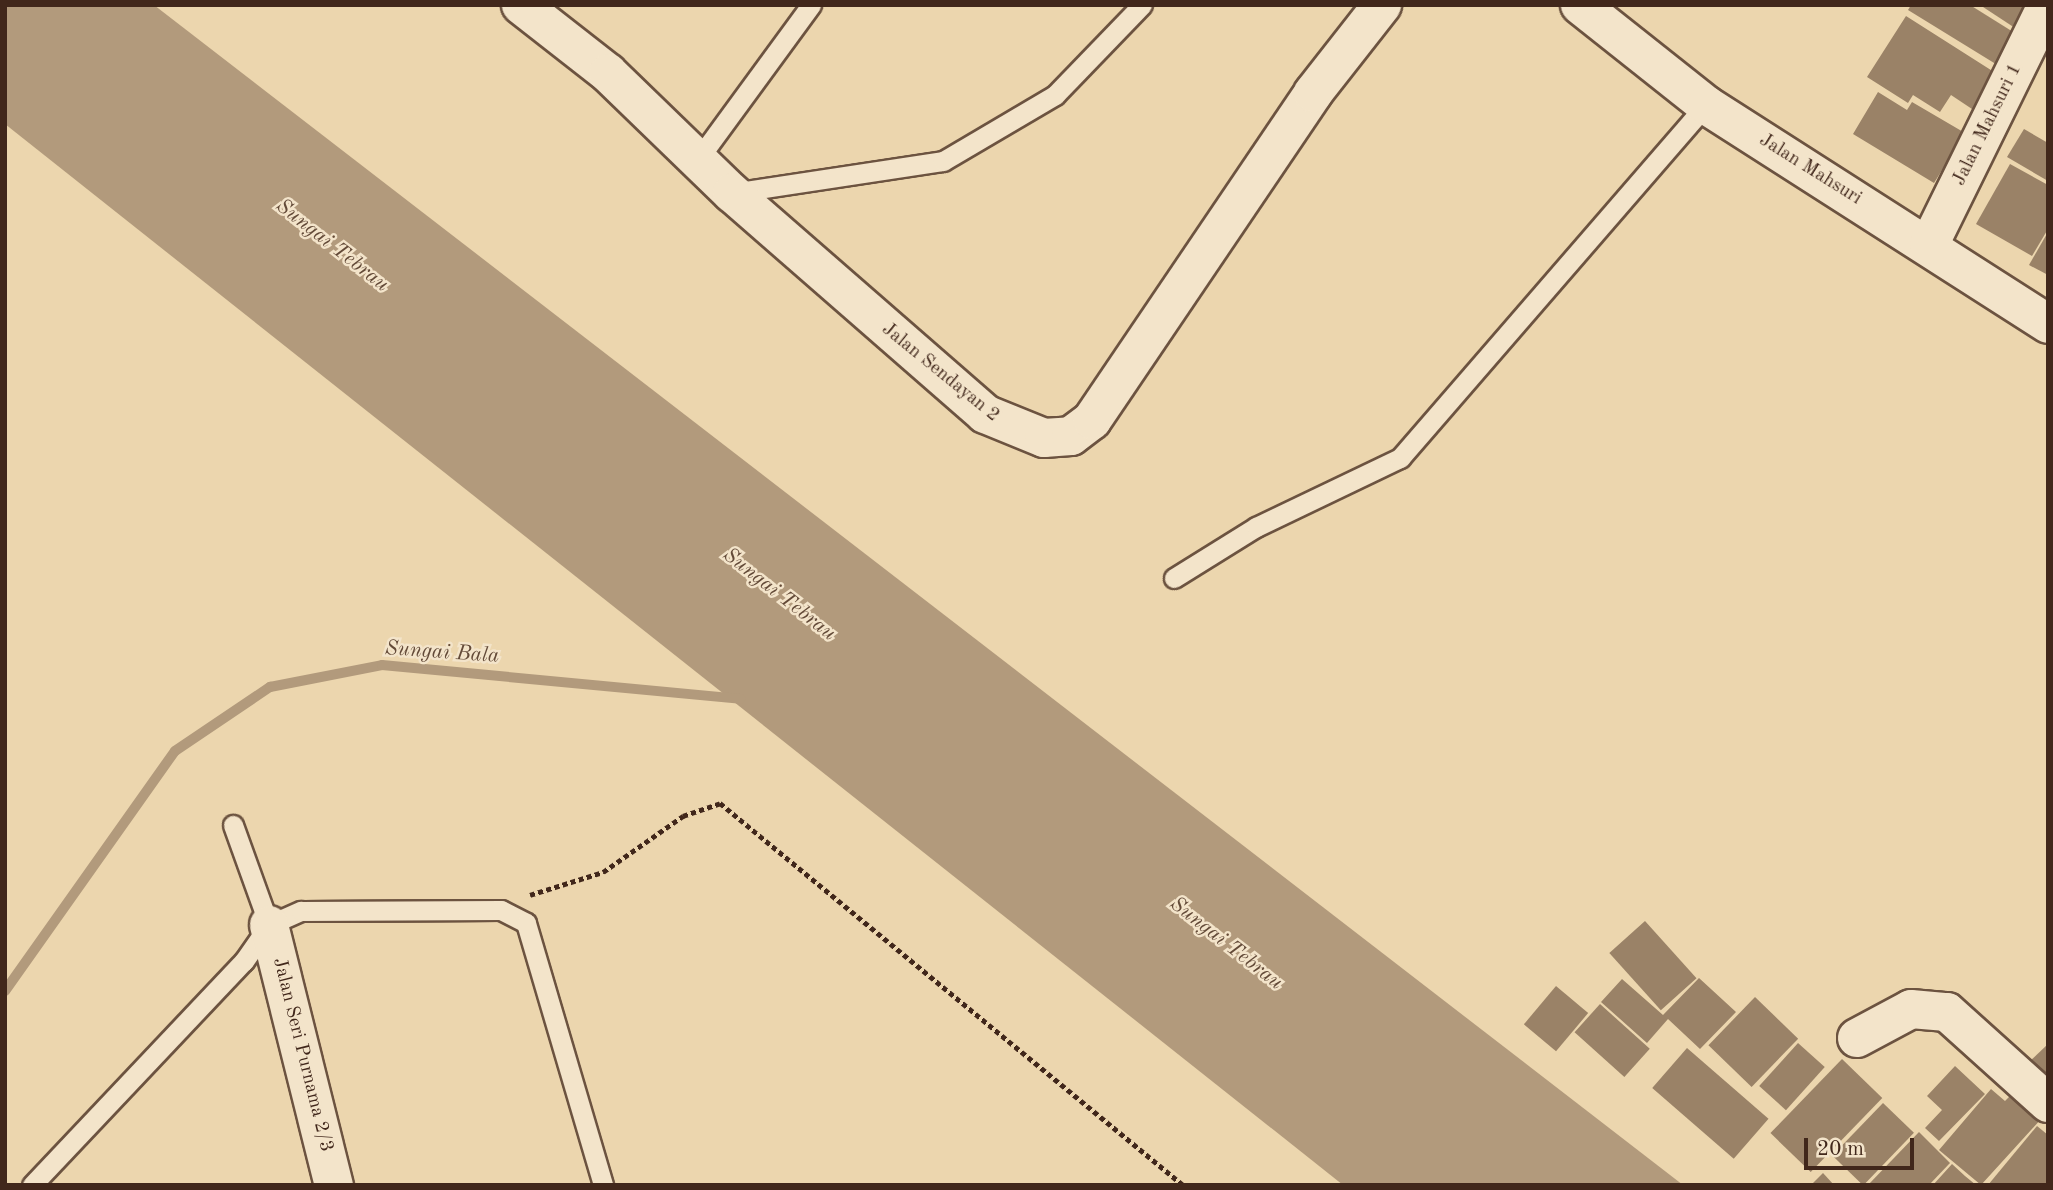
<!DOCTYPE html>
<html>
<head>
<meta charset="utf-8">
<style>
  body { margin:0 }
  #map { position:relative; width:2053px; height:1190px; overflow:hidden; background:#ecd6ae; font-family:"Old Standard TT",serif }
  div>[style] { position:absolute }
  .water>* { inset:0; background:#b29a7c }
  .stream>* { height:10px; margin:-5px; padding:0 5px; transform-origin:5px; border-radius:5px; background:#b29a7c }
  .building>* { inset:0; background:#9a8267; transform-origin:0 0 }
  .path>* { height:4.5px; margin-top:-2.25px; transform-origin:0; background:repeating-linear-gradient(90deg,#41271b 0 5px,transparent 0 8.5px) }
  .roads { filter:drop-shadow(2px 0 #6c5340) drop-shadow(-2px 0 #6c5340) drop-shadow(0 2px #6c5340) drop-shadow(0 -2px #6c5340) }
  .lane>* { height:19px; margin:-9.5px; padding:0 9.5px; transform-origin:9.5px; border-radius:9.5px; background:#f3e4ca }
  .street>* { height:38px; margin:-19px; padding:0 19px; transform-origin:19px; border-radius:19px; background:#f3e4ca }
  span { translate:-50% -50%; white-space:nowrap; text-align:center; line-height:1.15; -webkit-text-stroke:5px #f3e4ca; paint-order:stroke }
  .street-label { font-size:19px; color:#41271b }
  .water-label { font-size:21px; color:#634a38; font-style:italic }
  .frame { position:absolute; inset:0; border:7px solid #41271b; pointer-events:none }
  .scale { position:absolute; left:1804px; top:1138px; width:110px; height:32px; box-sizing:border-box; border:4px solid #41271b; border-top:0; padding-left:9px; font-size:21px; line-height:24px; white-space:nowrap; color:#41271b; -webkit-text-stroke:5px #f3e4ca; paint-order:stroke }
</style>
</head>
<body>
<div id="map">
  <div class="water">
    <i style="clip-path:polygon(5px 5px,154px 5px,1683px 1185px,1343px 1185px,5px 124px)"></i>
  </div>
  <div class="stream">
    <i style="left:5px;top:991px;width:294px;rotate:-54.7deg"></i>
    <i style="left:175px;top:751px;width:115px;rotate:-34deg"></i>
    <i style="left:270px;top:687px;width:114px;rotate:-11.1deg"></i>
    <i style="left:382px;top:665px;width:360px;rotate:5.4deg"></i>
  </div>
  <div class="building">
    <i style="clip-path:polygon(1911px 5px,1970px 5px,2018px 35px,1999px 66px,1908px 10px)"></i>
    <i style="clip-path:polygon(1980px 5px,2030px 5px,2015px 28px)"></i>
    <i style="clip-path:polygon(1906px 16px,2005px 79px,1975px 111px,1951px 95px,1940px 112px,1913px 95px,1908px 103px,1867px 77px)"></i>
    <i style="clip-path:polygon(1878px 92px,1907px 110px,1912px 102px,1965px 133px,1934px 183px,1853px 134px)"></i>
    <i style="clip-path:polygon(2024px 129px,2048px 143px,2048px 181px,2007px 157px)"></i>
    <i style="clip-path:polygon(2010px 164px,2048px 185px,2048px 229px,2032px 256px,1976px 224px)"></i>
    <i style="clip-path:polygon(2048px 232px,2048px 275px,2029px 265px)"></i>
    <i style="left:1645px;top:921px;width:77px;height:48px;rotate:48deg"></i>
    <i style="clip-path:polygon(1699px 978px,1736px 1012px,1700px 1049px,1668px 1019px,1647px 1043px,1601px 1002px,1622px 979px,1663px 1015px)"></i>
    <i style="left:1556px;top:986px;width:42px;height:50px;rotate:40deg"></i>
    <i style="left:1755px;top:997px;width:60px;height:67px;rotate:44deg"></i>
    <i style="left:1600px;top:1004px;width:67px;height:38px;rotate:42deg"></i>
    <i style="left:1798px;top:1043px;width:36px;height:58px;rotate:42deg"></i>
    <i style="clip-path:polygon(2048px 1044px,2048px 1081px,2029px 1062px)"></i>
    <i style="left:1687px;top:1048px;width:108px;height:53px;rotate:41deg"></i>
    <i style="left:1842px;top:1059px;width:56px;height:103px;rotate:44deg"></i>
    <i style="clip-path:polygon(1955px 1066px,1985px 1094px,1939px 1141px,1925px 1128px,1942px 1110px,1927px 1096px)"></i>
    <i style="clip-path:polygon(1991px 1089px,2005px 1101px,2013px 1093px,2042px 1118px,1981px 1185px,1939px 1150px)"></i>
    <i style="left:1883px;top:1103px;width:43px;height:73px;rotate:44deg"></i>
    <i style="clip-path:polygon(2037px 1126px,2048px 1135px,2048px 1185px,1988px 1185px)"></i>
    <i style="clip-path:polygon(1919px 1132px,1950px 1163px,1929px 1185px,1868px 1185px)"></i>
    <i style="clip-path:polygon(1952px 1164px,1965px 1176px,1976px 1185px,1933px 1185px)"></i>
    <i style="clip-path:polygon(1823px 1173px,1834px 1185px,1811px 1185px)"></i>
  </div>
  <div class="path">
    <i style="left:530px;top:895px;width:77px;rotate:-17.5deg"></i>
    <i style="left:603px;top:872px;width:98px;rotate:-35deg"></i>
    <i style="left:683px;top:816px;width:39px;rotate:-19deg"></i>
    <i style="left:720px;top:803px;width:600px;rotate:39.52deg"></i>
  </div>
  <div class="roads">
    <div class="lane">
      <i style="left:699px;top:158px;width:190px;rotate:-53.8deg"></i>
      <i style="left:732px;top:193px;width:213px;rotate:-8.6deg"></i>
      <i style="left:943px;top:161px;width:130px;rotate:-30.5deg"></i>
      <i style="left:1055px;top:95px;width:125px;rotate:-46deg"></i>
      <i style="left:1174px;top:578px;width:97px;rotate:-31.9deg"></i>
      <i style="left:1256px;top:527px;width:160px;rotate:-25.6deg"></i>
      <i style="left:1400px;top:458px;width:467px;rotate:-49.1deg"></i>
      <i style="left:233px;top:825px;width:106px;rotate:70.2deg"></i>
      <i style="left:32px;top:1185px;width:308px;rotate:-46.6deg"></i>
      <i style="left:244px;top:961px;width:44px;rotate:-55.2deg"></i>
      <i style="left:269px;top:925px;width:35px;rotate:-24deg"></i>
      <i style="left:301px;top:911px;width:200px;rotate:-0.3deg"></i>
      <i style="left:501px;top:910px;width:28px;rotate:27deg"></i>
      <i style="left:526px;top:923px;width:273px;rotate:73.6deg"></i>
    </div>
    <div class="street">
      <i style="left:521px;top:5px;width:110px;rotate:38deg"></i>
      <i style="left:608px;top:73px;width:173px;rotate:44.1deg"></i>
      <i style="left:732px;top:193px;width:336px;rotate:41.1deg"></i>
      <i style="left:985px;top:414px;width:64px;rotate:22.1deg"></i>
      <i style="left:1044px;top:438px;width:27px;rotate:-4deg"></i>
      <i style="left:1071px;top:436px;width:26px;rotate:-37deg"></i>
      <i style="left:1092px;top:420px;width:395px;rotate:-55.9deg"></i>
      <i style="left:1313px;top:93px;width:112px;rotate:-51.9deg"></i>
      <i style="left:1580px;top:5px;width:161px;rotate:38.4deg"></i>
      <i style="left:1706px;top:105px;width:406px;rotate:32.6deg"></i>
      <i style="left:1929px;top:245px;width:267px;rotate:-63.8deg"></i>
      <i style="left:269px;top:925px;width:268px;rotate:76deg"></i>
      <i style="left:1857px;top:1038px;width:61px;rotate:-28.2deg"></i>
      <i style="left:1911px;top:1009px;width:36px;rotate:5deg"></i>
      <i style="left:1947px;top:1012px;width:136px;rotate:42deg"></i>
    </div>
  </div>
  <div class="street-label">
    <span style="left:1988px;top:125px;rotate:-64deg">Jalan Mahsuri 1</span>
    <span style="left:1810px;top:170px;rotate:32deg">Jalan Mahsuri</span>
    <span style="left:940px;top:373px;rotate:39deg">Jalan Sendayan 2</span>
    <span style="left:302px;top:1055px;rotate:76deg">Jalan Seri Purnama 2/3</span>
  </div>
  <div class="water-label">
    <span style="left:332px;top:246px;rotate:38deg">Sungai Tebrau</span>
    <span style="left:779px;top:595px;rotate:38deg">Sungai Tebrau</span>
    <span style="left:442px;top:653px;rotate:4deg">Sungai Bala</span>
    <span style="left:1226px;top:944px;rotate:38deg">Sungai Tebrau</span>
  </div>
  <div class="frame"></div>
  <div class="scale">20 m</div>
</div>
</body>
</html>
